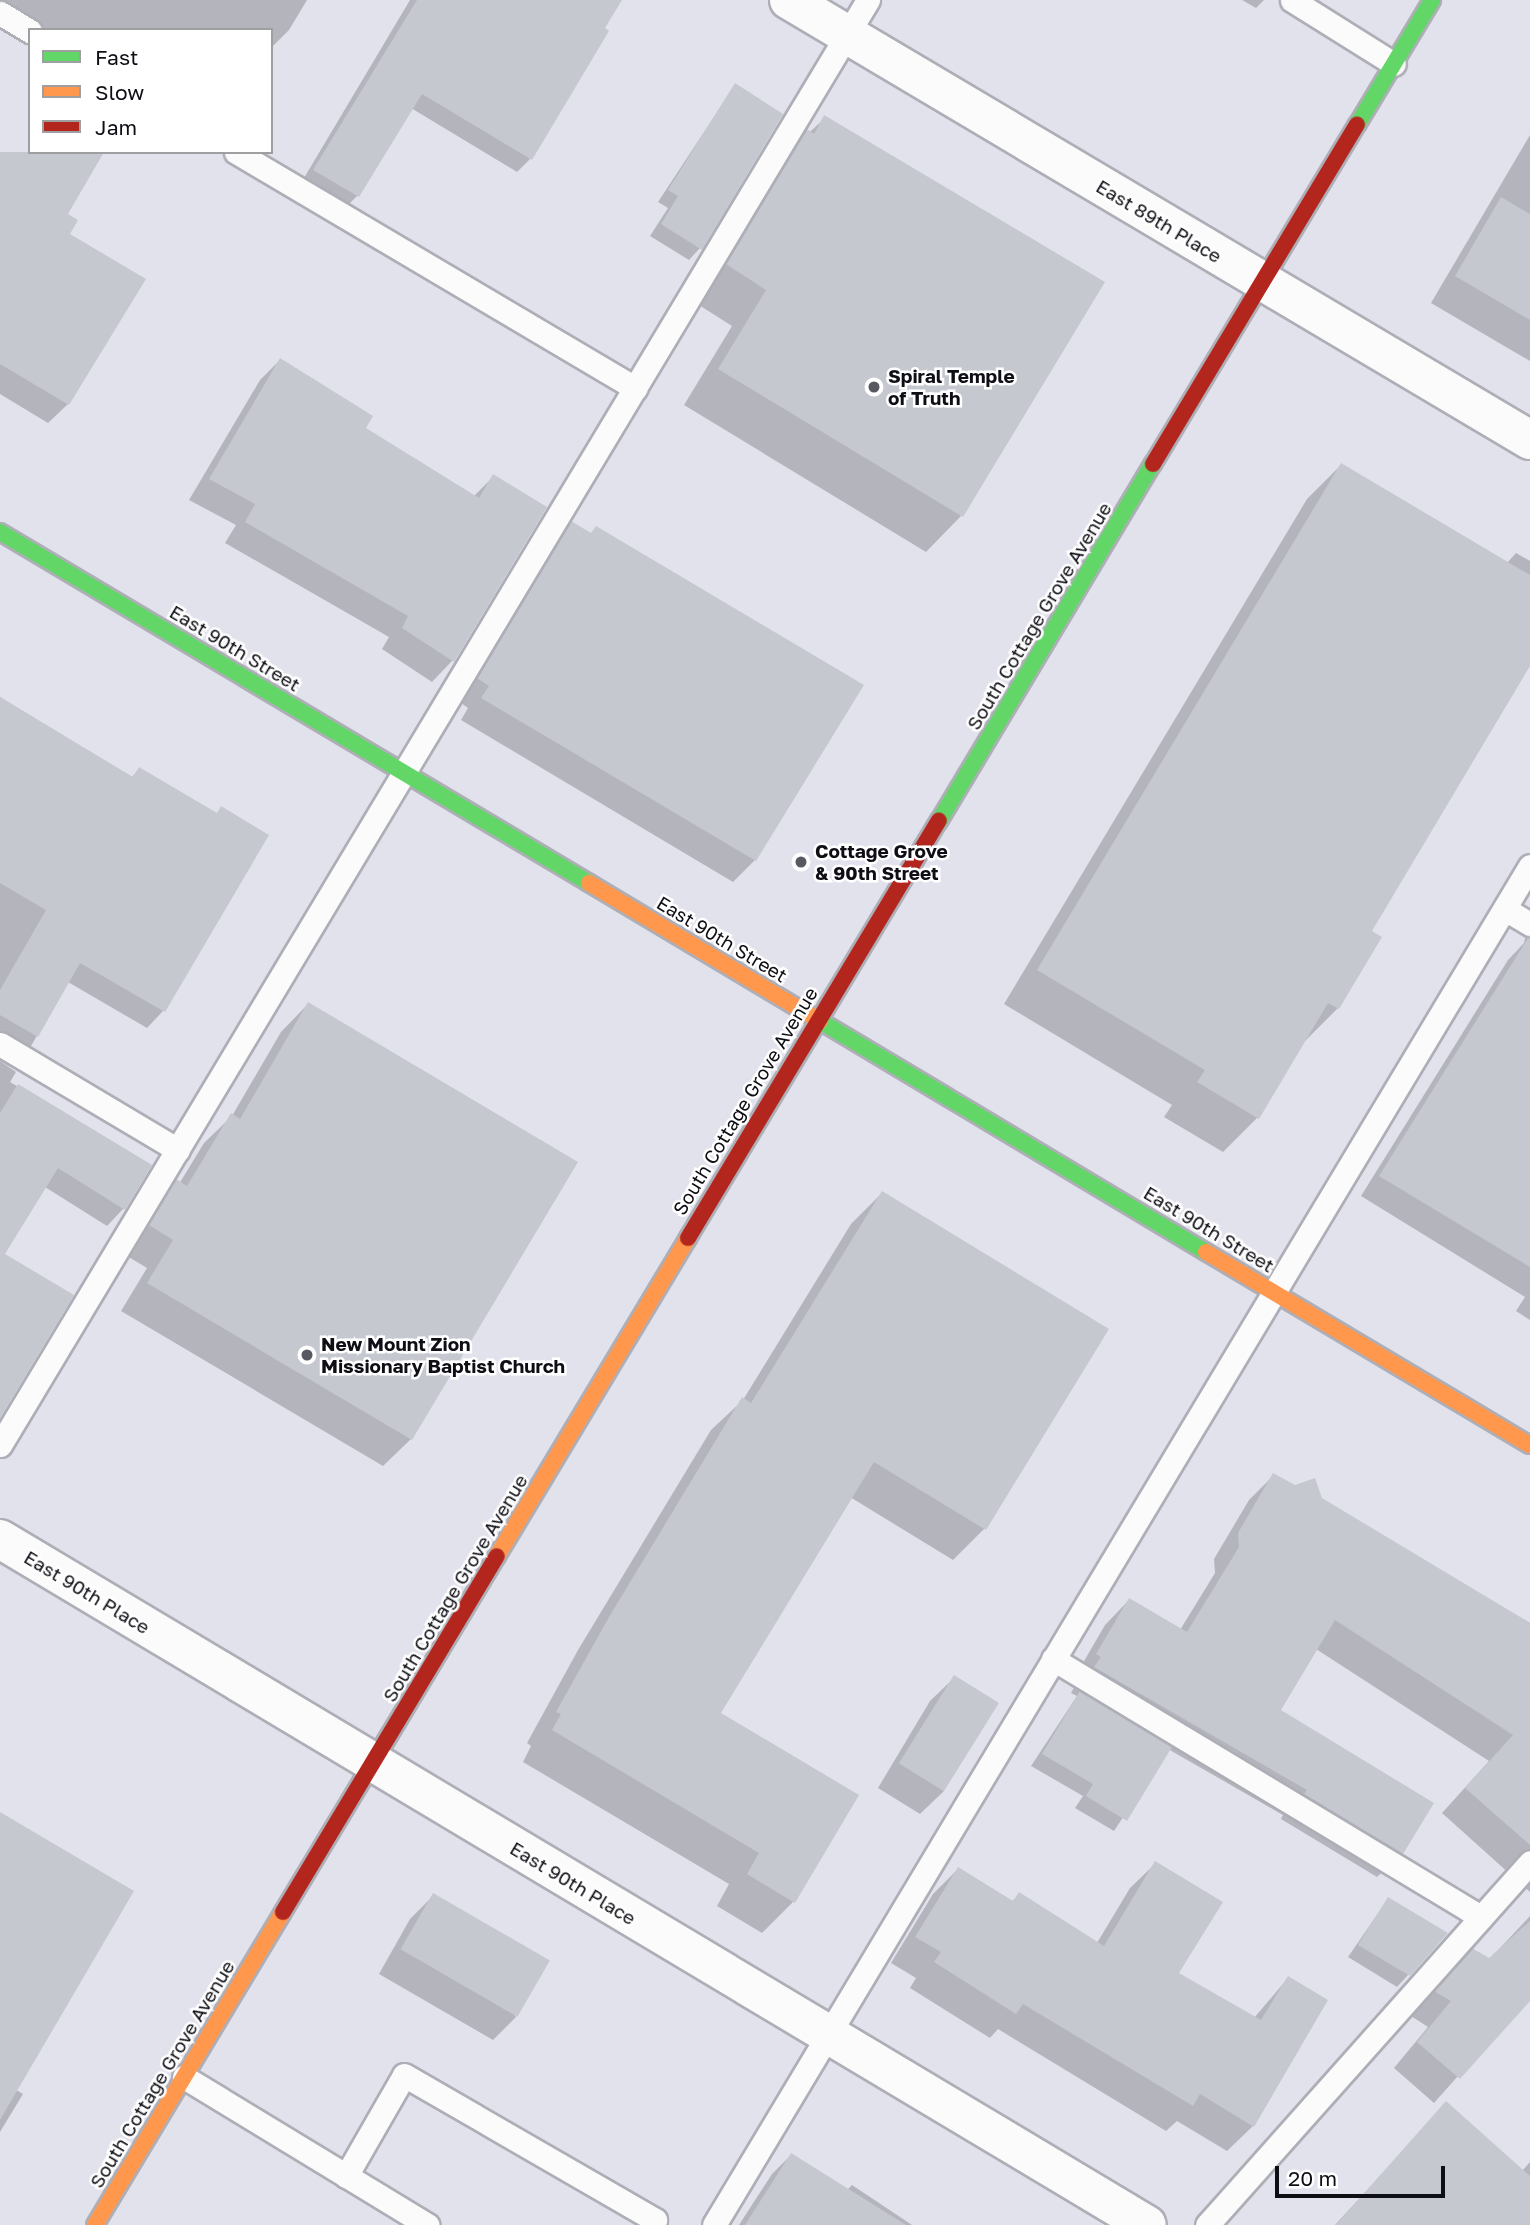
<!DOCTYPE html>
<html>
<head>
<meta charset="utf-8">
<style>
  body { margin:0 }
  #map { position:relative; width:1530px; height:2225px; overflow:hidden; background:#e2e2ed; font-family:"Golos Text",sans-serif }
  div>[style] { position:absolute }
  .shadow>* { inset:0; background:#0003 }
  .building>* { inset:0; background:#c6c8d0; transform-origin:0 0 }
  .roads { filter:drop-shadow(2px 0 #aeaeb7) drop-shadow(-2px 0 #aeaeb7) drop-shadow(0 2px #aeaeb7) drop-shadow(0 -2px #aeaeb7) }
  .lane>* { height:23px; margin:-11.5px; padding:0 11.5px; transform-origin:11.5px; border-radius:11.5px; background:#fbfbfc }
  .street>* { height:38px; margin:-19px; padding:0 19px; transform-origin:19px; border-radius:19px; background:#fbfbfc }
  .fast>* { height:16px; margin:-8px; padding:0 8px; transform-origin:8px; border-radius:8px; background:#63d668 }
  .slow>* { height:16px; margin:-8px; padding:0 8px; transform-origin:8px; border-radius:8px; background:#ff974d }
  .jam>* { height:16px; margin:-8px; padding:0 8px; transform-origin:8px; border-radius:8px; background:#b3261e }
  .dots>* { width:19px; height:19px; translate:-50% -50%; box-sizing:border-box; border:4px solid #fff; border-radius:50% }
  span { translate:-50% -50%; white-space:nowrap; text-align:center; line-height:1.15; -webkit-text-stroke:5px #fff; paint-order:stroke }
  .street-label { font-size:19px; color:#0e0e15 }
  .poi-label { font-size:19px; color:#0e0e15; font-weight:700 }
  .left { translate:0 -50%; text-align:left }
  .legend { position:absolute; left:28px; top:28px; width:245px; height:126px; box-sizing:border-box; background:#fff; border:2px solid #9f9fa1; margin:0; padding:9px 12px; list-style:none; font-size:21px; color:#0e0e15 }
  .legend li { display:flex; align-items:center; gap:14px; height:35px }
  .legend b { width:35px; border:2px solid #9f9fa1 }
  .scale { position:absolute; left:1275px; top:2166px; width:170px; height:32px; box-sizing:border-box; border:4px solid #0e0e15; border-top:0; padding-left:9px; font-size:21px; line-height:24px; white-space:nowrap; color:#0e0e15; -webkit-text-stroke:5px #fff; paint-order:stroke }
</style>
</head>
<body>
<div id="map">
  <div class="shadow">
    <i style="clip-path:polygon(0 0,307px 0,289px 30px,271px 48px,271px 30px,30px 30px,0 17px)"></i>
    <i style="clip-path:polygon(410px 0,591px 0,530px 159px,517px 172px,411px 108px,357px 196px,344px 209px,301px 183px)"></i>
    <i style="clip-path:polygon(1242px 0,1264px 0,1256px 8px)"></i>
    <i style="clip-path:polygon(735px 85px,700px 248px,689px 260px,650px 236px,668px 208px,658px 202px)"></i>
    <i style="clip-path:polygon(825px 118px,1103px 282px,961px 516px,926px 552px,684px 405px,732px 326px,691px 300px,772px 167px)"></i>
    <i style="clip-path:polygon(1530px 135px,1530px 361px,1431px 303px)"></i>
    <i style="clip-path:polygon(0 175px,66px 215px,68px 234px,144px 280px,68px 404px,48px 423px,0 394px)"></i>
    <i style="clip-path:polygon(280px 360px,364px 429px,473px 497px,494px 476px,545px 507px,452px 661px,432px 682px,382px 649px,389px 637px,225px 543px,236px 525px,189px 500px,260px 380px)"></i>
    <i style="clip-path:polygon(1341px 465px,1507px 563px,1516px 553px,1530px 561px,1530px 662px,1370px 932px,1338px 1008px,1304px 1042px,1257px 1118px,1223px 1152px,1164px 1117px,1172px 1105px,1004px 1004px,1307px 499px)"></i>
    <i style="clip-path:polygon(572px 523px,590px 534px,596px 528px,755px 860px,733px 882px,461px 720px,468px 708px,457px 700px,550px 545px)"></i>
    <i style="clip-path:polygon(0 697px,131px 778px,139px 769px,163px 1011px,147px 1028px,68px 982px,31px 1046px,14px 1063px,0 1055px)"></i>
    <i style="clip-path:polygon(1530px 917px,1530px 1320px,1516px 1311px,1525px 1297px,1361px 1196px,1508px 960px,1524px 943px)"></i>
    <i style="clip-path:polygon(308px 1004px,411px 1439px,383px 1466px,121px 1311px,147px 1268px,122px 1253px,149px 1209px,179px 1184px,204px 1143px,232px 1116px,281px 1032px)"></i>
    <i style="clip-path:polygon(0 1061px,16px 1072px,10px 1082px,150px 1165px,123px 1209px,107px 1226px,45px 1187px,3px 1255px,0 1414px)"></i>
    <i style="clip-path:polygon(882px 1193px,1106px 1330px,984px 1529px,953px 1560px,850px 1497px,718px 1714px,857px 1795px,793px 1902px,762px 1933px,717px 1906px,729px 1884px,523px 1762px,531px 1746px,527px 1743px,578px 1650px,711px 1430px,743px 1400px,851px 1224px)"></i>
    <i style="clip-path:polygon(1274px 1475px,1530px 1623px,1530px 1892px,1442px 1813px,1489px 1761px,1316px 1649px,1278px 1711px,1402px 1853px,1377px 1877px,1281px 1819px,1283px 1815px,1168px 1749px,1114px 1831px,1075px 1808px,1083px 1796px,1031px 1766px,1077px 1696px,1071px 1693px,1077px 1682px,1073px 1680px,1105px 1625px,1129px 1600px,1180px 1630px,1215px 1573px,1214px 1559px,1249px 1500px)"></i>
    <i style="clip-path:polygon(954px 1678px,944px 1791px,920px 1814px,878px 1788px,930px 1701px)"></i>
    <i style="clip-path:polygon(0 1814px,16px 2090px,23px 2094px,0 2132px)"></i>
    <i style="clip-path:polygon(1156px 1863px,1177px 1974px,1254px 2018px,1288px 1978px,1253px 2126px,1227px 2151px,1177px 2121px,1166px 2131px,998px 2029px,990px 2038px,910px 1988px,916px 1978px,891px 1963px,933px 1894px,958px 1869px,1011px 1902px,1019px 1895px,1097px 1943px,1130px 1888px)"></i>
    <i style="clip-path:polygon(433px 1896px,516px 2017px,493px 2040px,379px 1974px,410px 1919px)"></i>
    <i style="clip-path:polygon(1388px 1899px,1408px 1975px,1397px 1987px,1348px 1957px)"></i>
    <i style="clip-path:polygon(1530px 1916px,1530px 1995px,1434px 2103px,1394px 2068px,1428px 2027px,1411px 2016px,1473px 1950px,1489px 1960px)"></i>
    <i style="clip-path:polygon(1446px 2104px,1522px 2171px,1530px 2162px,1530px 2225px,1335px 2225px)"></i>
    <i style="clip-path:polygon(791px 2155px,847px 2190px,852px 2185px,912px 2225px,739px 2225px,772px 2174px)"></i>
  </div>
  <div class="building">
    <i style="clip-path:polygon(417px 0,622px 0,605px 28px,609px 31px,532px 160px,422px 94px,359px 197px,313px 170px)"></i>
    <i style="clip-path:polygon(735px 83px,783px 114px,702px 250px,661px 224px,678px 196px,668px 190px)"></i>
    <i style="clip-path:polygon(824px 115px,1105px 282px,963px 517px,718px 369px,766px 290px,726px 264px,807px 129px,814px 134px)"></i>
    <i style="clip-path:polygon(0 152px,104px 152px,68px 214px,78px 220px,70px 234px,146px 279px,69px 405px,0 364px)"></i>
    <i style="clip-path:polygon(1501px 197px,1530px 214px,1530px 320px,1455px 276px)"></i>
    <i style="clip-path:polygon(280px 358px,373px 416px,366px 428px,479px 498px,493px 474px,547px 507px,454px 662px,402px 628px,408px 616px,245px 522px,255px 504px,209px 479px)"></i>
    <i style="clip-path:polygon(1341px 463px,1530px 575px,1530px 666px,1372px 931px,1382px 937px,1339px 1009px,1328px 1003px,1259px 1119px,1197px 1082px,1205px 1070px,1037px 970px)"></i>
    <i style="clip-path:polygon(571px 521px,591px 533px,596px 526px,864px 685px,756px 861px,481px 698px,489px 686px,477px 678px)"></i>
    <i style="clip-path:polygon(0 697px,133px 777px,139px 767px,217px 813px,221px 806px,269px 835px,165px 1012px,80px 963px,38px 1037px,0 1015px,0 990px,46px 910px,0 883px)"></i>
    <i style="clip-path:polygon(1528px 938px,1530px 938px,1530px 1267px,1379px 1176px)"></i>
    <i style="clip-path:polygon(308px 1002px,578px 1162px,412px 1440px,147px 1283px,173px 1240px,149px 1225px,176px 1179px,187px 1186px,231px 1113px,240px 1119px)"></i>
    <i style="clip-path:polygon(18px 1084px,152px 1165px,125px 1210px,58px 1168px,5px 1254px,74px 1295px,0 1418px,0 1113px)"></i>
    <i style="clip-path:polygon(882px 1191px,1109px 1329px,986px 1530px,874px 1462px,721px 1713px,859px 1795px,795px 1903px,747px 1874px,759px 1853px,552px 1730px,561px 1714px,556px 1712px,609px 1617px,742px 1397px,751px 1403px)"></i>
    <i style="clip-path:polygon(1273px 1473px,1295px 1485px,1315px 1478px,1322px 1498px,1530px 1623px,1530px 1845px,1465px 1788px,1513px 1735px,1335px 1620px,1281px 1710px,1434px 1803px,1403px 1854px,1304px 1794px,1307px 1790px,1094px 1667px,1101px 1657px,1096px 1654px,1129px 1598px,1187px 1632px,1239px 1547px,1238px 1533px)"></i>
    <i style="left:954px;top:1675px;width:53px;height:104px;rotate:32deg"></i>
    <i style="clip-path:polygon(1080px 1691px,1172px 1747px,1127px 1821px,1086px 1796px,1093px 1784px,1042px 1754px)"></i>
    <i style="clip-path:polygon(0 1812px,134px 1891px,0 2120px)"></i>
    <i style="clip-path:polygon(1155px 1861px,1223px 1902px,1179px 1973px,1261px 2020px,1288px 1976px,1328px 2000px,1254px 2127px,1200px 2094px,1193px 2106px,1023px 2004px,1016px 2014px,934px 1962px,941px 1952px,915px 1937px,958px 1867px,1013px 1901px,1019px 1892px,1104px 1946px)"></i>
    <i style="left:433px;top:1893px;width:135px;height:65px;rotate:30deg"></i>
    <i style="clip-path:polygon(1388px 1897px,1448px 1933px,1410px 1976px,1358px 1945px)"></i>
    <i style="clip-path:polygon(1530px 1921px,1530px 2001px,1460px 2079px,1417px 2042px,1451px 2001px,1434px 1991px,1472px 1948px,1489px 1958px)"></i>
    <i style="clip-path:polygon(1446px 2101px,1530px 2176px,1530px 2225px,1336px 2225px)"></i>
    <i style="clip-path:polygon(791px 2153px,906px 2225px,745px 2225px)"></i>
  </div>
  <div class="roads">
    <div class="lane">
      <i style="left:1292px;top:0;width:120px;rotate:32.1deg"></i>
      <i style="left:0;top:13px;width:35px;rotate:31deg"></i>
      <i style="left:236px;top:152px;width:464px;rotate:30.6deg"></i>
      <i style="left:1505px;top:909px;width:29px;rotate:31deg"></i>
      <i style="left:0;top:1044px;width:207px;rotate:30.8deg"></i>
      <i style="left:0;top:1445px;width:1686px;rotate:-59.01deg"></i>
      <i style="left:1053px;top:1659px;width:500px;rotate:31.1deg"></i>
      <i style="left:184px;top:2077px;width:285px;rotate:31.3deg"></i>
      <i style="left:346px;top:2176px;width:116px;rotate:-60.1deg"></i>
      <i style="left:404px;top:2075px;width:290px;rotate:30deg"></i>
      <i style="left:655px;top:2220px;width:6px;rotate:121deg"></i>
      <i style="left:714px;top:2225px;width:1585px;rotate:-59.02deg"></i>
      <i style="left:1207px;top:2225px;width:486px;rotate:-48.3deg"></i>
    </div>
    <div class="street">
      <i style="left:789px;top:0;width:862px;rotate:30.7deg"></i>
      <i style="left:0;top:1539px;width:1336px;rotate:30.88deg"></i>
    </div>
    <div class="fast">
      <i style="left:1357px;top:125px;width:146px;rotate:-59deg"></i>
      <i style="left:0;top:532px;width:686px;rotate:30.79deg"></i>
      <i style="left:939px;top:821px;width:416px;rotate:-59.1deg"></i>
      <i style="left:820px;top:1021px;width:450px;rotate:30.9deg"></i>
    </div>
    <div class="slow">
      <i style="left:589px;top:883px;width:269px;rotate:30.9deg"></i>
      <i style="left:1206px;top:1252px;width:377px;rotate:30.8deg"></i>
      <i style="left:497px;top:1556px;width:371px;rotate:-59deg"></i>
      <i style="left:95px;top:2225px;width:365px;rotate:-59deg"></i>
    </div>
    <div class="jam">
      <i style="left:1153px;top:464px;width:396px;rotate:-59deg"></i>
      <i style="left:688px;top:1238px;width:487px;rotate:-59deg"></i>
      <i style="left:283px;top:1912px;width:415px;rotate:-59deg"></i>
    </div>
  </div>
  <div class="dots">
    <i style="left:874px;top:387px;background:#585861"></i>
    <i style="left:801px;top:862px;background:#585861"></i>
    <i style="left:307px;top:1355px;background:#585861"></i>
  </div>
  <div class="street-label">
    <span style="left:1159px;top:221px;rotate:31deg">East 89th Place</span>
    <span style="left:1039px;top:616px;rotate:-59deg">South Cottage Grove Avenue</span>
    <span style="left:235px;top:648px;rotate:31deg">East 90th Street</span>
    <span style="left:722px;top:939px;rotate:31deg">East 90th Street</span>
    <span style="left:745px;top:1101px;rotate:-59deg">South Cottage Grove Avenue</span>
    <span style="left:1209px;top:1229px;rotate:31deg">East 90th Street</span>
    <span style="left:455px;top:1588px;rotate:-59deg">South Cottage Grove Avenue</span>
    <span style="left:87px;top:1592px;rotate:31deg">East 90th Place</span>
    <span style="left:573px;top:1883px;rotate:31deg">East 90th Place</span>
    <span style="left:162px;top:2074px;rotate:-59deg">South Cottage Grove Avenue</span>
  </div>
  <div class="poi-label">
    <span class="left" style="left:888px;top:387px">Spiral Temple<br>of Truth</span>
    <span class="left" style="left:815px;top:862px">Cottage Grove<br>&amp; 90th Street</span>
    <span class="left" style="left:321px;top:1355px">New Mount Zion<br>Missionary Baptist Church</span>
  </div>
  <ul class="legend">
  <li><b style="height:9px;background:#63d668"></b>Fast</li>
  <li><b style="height:9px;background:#ff974d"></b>Slow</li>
  <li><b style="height:9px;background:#b3261e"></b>Jam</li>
  </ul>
  <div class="scale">20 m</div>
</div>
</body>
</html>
